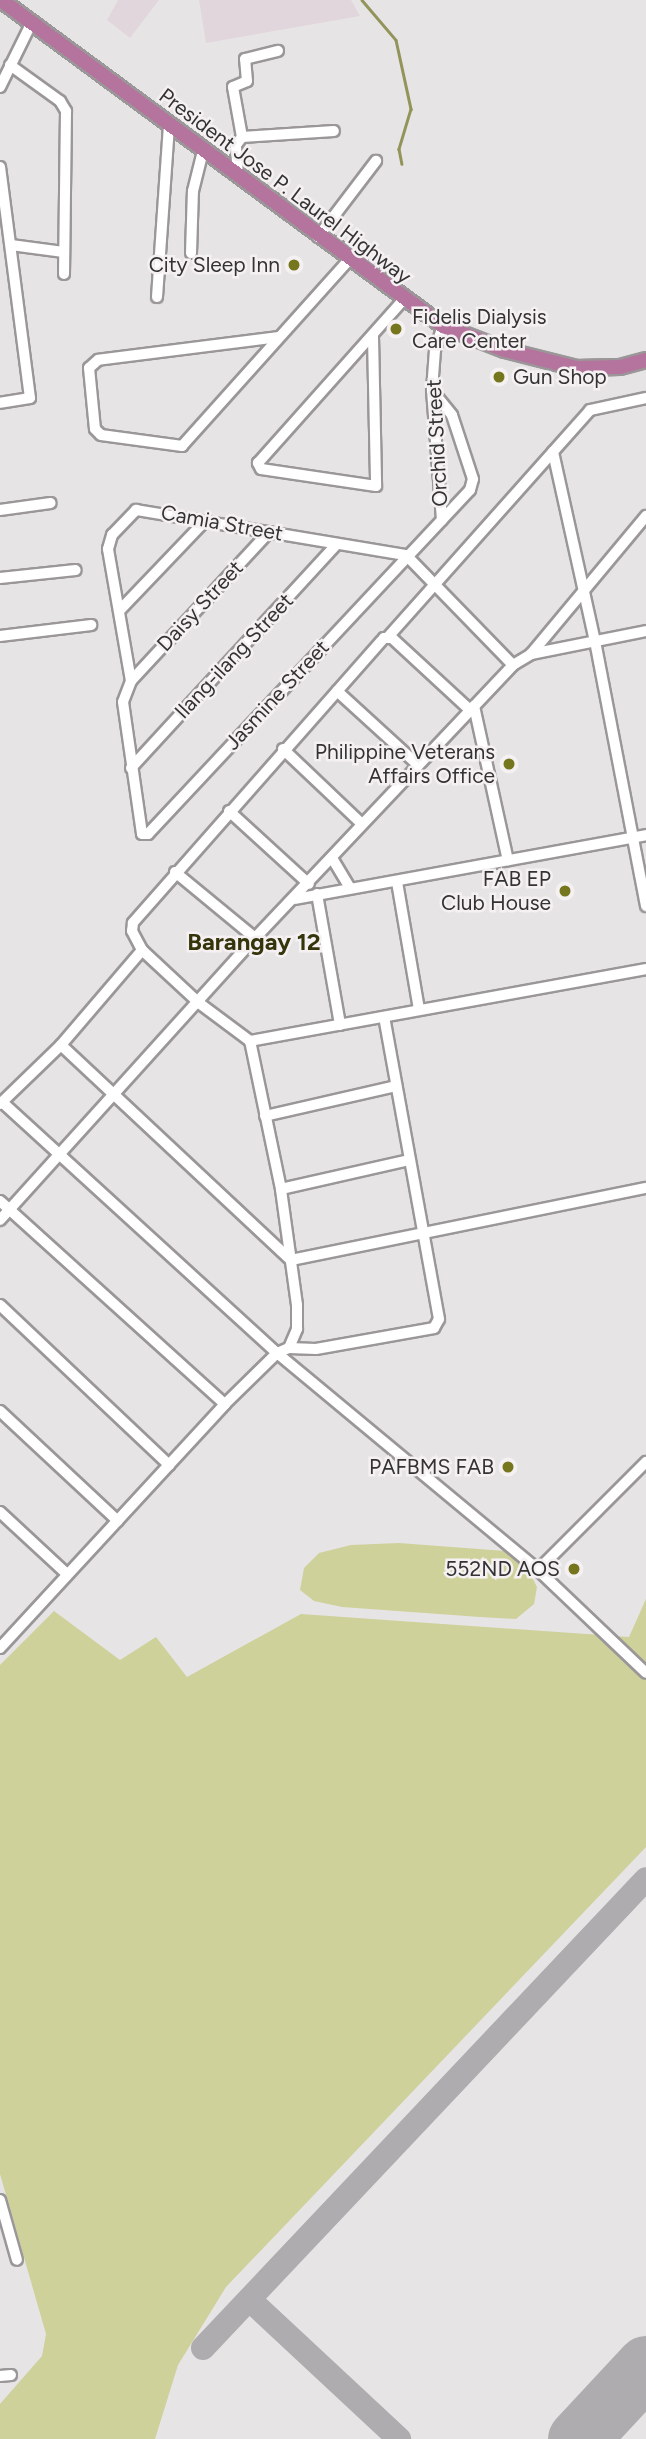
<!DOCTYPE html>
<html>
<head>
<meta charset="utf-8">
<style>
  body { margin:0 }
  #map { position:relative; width:646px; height:2439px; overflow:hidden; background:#e7e4e6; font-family:Figtree,sans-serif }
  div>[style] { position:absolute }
  .built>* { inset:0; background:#e0d6dc }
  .green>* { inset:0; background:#ced19a }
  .stream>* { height:2.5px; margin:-1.25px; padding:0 1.25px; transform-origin:1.25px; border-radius:1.25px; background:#92945a }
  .taxiway>* { height:24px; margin:-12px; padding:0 12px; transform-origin:12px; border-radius:12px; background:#aeacae }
  .runway>* { height:61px; margin:-30.5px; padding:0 30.5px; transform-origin:30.5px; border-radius:30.5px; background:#aeacae }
  .roads { filter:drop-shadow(2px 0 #9b9799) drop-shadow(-2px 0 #9b9799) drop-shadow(0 2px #9b9799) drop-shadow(0 -2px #9b9799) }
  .minor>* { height:10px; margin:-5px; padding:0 5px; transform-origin:5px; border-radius:5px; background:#fff }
  .highway>* { height:14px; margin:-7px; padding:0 7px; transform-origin:7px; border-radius:7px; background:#b5749d }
  .dots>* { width:19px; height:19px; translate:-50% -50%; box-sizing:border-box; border:4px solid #f5f1f3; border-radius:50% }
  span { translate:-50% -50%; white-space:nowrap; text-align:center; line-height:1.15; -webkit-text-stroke:5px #f5f1f3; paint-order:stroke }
  .street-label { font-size:21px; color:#343334 }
  .poi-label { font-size:21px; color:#343334 }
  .right { translate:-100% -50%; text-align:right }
  .left { translate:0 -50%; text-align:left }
  .quarter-label { font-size:24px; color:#35350c; font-weight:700 }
</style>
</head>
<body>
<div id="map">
  <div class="built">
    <i style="clip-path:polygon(118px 0,159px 0,130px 38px,107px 20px)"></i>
    <i style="clip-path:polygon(199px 0,351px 0,360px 16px,206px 43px)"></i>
  </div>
  <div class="green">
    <i style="clip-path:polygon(399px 1543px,505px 1551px,525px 1563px,537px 1587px,534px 1604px,516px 1619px,480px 1617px,342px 1607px,314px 1601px,300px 1590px,304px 1568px,319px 1553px,351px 1545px)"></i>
    <i style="clip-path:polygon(646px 1599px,646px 1847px,226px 2287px,178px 2365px,155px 2439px,0 2439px,0 2404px,42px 2356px,46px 2334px,0 2174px,0 1665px,54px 1611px,120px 1660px,156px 1637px,187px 1677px,301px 1614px,629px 1637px)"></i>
  </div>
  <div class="stream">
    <i style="left:362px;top:0;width:52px;rotate:49.6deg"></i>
    <i style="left:396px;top:40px;width:71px;rotate:77.7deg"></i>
    <i style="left:411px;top:109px;width:42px;rotate:106.7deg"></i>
    <i style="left:399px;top:149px;width:15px;rotate:79deg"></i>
  </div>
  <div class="taxiway">
    <i style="left:250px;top:2300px;width:204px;rotate:43deg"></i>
    <i style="left:203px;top:2348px;width:645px;rotate:-46.63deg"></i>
  </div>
  <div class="runway">
    <i style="left:578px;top:2439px;width:100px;rotate:-47deg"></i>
  </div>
  <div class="roads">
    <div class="minor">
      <i style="left:10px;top:65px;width:62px;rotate:35.8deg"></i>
      <i style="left:60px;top:101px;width:12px;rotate:59deg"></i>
      <i style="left:66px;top:111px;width:163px;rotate:90.7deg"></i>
      <i style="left:0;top:87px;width:72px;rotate:-63.8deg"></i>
      <i style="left:242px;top:137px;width:51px;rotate:-100.2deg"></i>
      <i style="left:233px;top:87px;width:15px;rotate:-23deg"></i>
      <i style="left:247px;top:81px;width:22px;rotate:-95deg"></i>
      <i style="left:245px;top:59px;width:34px;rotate:-14deg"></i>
      <i style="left:0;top:167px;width:233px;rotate:82.6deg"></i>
      <i style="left:30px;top:398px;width:30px;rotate:171deg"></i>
      <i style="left:238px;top:176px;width:31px;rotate:-94deg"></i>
      <i style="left:236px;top:145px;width:10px;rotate:-53deg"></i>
      <i style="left:242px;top:137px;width:92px;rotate:-3.7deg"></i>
      <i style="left:318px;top:237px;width:96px;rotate:-52.7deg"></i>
      <i style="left:11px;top:245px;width:53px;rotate:7.5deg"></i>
      <i style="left:191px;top:253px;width:62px;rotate:-88.2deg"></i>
      <i style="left:193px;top:191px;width:41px;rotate:-76deg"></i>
      <i style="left:157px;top:297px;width:171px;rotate:-86deg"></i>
      <i style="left:279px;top:337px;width:182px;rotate:172.8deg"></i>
      <i style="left:98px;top:360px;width:12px;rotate:138deg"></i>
      <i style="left:89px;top:368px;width:61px;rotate:84.4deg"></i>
      <i style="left:95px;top:429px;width:8px;rotate:45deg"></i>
      <i style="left:101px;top:435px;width:82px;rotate:7.7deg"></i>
      <i style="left:182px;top:446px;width:250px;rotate:-48.1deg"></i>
      <i style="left:373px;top:337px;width:149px;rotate:88.8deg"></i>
      <i style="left:376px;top:486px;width:116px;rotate:-171.6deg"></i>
      <i style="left:261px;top:469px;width:7px;rotate:-117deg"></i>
      <i style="left:258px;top:463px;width:218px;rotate:-48.3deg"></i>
      <i style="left:553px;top:452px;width:194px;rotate:77.5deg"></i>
      <i style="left:595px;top:641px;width:270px;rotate:79.1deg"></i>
      <i style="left:0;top:510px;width:51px;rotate:-7.8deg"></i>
      <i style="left:442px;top:520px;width:130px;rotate:-94.4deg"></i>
      <i style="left:432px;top:390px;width:40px;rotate:-85.7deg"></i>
      <i style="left:435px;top:350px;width:25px;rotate:-72deg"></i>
      <i style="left:269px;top:532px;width:203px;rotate:132.8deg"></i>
      <i style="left:131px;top:681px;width:22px;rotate:111deg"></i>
      <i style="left:123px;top:702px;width:133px;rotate:81.8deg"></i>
      <i style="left:142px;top:834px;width:6px"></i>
      <i style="left:148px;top:834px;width:471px;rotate:-46.9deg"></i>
      <i style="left:470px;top:490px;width:11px;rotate:-75deg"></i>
      <i style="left:473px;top:479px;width:67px;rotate:-108.2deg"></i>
      <i style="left:452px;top:415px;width:32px;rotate:-129deg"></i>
      <i style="left:406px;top:555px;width:153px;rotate:45.8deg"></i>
      <i style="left:0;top:578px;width:76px;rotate:-6deg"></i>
      <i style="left:119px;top:611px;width:124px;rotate:-46.3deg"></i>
      <i style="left:0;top:636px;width:92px;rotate:-6.9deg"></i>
      <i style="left:388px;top:637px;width:304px;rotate:-48.3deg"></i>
      <i style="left:590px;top:410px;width:57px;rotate:-12.1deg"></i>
      <i style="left:531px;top:654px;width:180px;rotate:-50.2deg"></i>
      <i style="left:131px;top:681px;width:134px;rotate:-99.9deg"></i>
      <i style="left:108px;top:549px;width:15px;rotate:-74deg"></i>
      <i style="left:112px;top:535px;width:35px;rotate:-46deg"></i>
      <i style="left:136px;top:510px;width:274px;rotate:9.5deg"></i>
      <i style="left:337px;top:691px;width:110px;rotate:42.4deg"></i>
      <i style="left:474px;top:706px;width:158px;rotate:77.6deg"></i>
      <i style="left:470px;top:710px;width:106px;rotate:-137.3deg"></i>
      <i style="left:392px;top:638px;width:8px;rotate:180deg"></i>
      <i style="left:384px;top:638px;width:380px;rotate:131.4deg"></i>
      <i style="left:133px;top:923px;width:8px;rotate:97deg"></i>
      <i style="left:132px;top:931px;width:21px;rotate:62deg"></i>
      <i style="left:142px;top:950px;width:78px;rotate:42.9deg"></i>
      <i style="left:199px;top:1003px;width:64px;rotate:36.7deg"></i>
      <i style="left:250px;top:1041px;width:402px;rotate:-10.3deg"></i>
      <i style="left:283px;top:749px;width:109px;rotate:43.5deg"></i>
      <i style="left:131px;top:768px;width:304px;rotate:-47.4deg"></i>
      <i style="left:229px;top:811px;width:108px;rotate:42.4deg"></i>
      <i style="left:332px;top:858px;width:35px;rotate:59deg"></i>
      <i style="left:175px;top:872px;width:104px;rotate:39.5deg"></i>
      <i style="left:397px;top:882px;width:129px;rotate:80.2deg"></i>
      <i style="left:317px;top:894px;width:133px;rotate:80deg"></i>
      <i style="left:295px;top:899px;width:357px;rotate:-10.3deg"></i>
      <i style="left:61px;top:1045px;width:315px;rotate:43.1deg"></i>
      <i style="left:291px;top:1260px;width:362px;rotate:-11.5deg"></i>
      <i style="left:2px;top:1102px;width:372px;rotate:42.4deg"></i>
      <i style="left:277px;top:1353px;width:339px;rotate:39.7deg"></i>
      <i style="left:538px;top:1570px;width:149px;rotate:43.6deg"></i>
      <i style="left:0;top:1104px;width:85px;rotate:-44deg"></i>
      <i style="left:61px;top:1045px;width:125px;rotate:-49.5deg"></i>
      <i style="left:265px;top:1116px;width:134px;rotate:-12.9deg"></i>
      <i style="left:281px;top:1189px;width:132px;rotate:-12.7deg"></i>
      <i style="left:0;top:1201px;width:303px;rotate:42.1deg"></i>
      <i style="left:0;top:1220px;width:380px;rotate:-47.9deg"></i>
      <i style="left:255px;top:938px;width:376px;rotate:-46.6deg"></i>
      <i style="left:513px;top:665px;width:21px;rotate:-31deg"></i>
      <i style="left:531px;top:654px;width:117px;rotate:-11.3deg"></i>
      <i style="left:0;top:1305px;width:233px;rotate:43.4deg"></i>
      <i style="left:289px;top:1348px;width:27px;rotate:2deg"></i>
      <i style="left:316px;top:1349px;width:120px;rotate:-10.1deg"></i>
      <i style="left:434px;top:1328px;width:10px;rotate:-61deg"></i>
      <i style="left:439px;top:1319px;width:307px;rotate:-100.3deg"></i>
      <i style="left:0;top:1411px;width:161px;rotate:43deg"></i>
      <i style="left:0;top:1512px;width:91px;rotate:42.8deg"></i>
      <i style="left:538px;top:1570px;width:153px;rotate:-45deg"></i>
      <i style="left:0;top:1648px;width:332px;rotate:-47.3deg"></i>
      <i style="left:225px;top:1404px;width:73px;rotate:-44.4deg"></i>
      <i style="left:277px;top:1353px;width:13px;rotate:-23deg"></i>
      <i style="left:289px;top:1348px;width:21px;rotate:-67deg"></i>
      <i style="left:297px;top:1329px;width:24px;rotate:-90deg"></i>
      <i style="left:297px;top:1305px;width:117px;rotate:-97.9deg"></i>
      <i style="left:281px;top:1189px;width:151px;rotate:-101.8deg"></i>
      <i style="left:0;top:2200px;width:62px;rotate:74.2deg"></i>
      <i style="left:0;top:2376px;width:11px;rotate:-5deg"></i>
    </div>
    <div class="highway">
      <i style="left:1px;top:0;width:549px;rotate:36.41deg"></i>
      <i style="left:443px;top:326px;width:66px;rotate:21.2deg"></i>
      <i style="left:505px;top:350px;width:73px;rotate:14.2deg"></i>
      <i style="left:576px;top:368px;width:44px;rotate:-1.3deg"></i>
      <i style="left:620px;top:367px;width:27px;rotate:-15deg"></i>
    </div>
  </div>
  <div class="dots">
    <i style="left:294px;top:265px;background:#75761d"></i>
    <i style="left:396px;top:329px;background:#75761d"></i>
    <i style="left:499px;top:377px;background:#75761d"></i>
    <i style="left:509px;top:764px;background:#75761d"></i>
    <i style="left:565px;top:891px;background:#75761d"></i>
    <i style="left:508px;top:1467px;background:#75761d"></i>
    <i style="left:574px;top:1569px;background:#75761d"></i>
  </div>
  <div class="street-label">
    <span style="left:285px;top:186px;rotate:37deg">President Jose P. Laurel Highway</span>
    <span style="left:437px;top:443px;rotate:-93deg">Orchid Street</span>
    <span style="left:222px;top:523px;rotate:10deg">Camia Street</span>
    <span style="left:200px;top:606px;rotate:-47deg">Daisy Street</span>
    <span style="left:234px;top:656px;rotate:-47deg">Ilang-ilang Street</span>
    <span style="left:277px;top:695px;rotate:-47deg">Jasmine Street</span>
  </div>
  <div class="poi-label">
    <span class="right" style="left:280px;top:265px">City Sleep Inn</span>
    <span class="left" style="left:412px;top:329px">Fidelis Dialysis<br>Care Center</span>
    <span class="left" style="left:513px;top:377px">Gun Shop</span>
    <span class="right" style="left:495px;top:764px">Philippine Veterans<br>Affairs Office</span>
    <span class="right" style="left:551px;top:891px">FAB EP<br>Club House</span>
    <span class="right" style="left:494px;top:1467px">PAFBMS FAB</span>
    <span class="right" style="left:560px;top:1569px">552ND AOS</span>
  </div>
  <div class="quarter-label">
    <span style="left:254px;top:942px">Barangay 12</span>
  </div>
</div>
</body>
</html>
